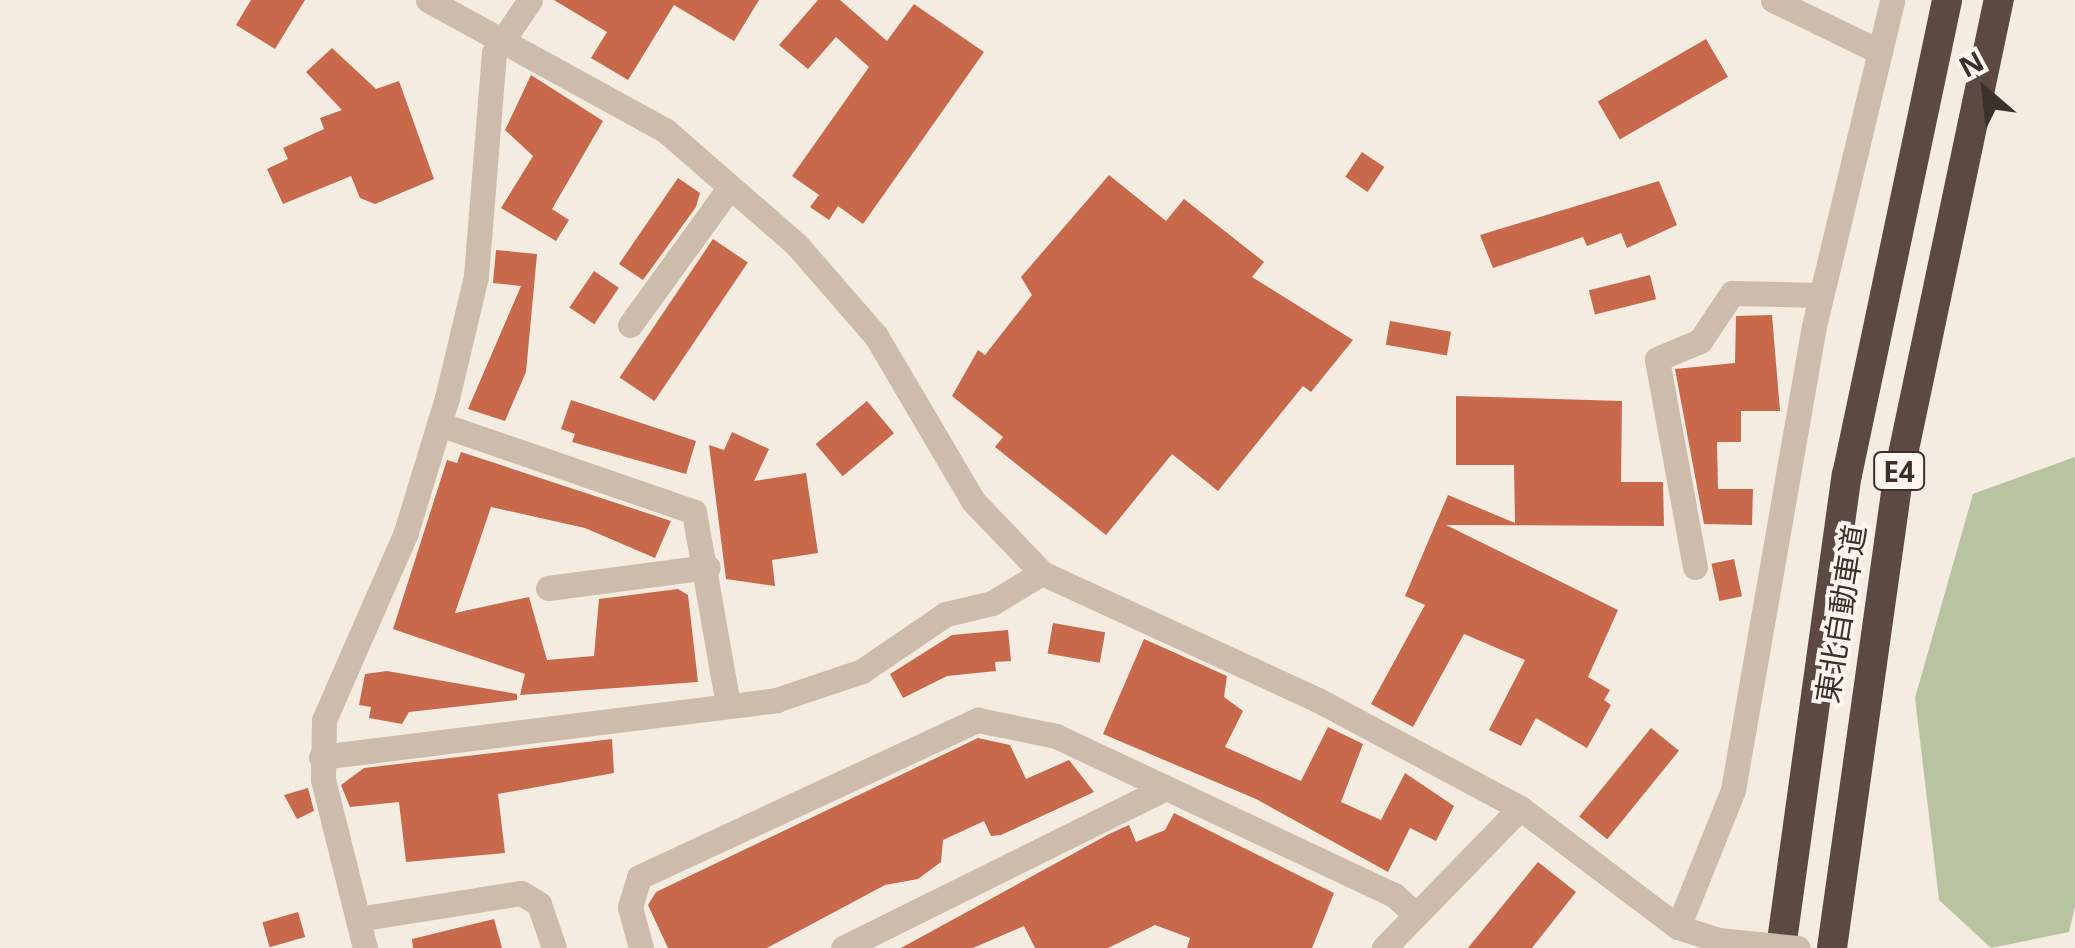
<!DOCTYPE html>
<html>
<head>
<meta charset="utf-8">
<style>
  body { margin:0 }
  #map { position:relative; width:2075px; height:948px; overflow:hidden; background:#f4ebe1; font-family:"Noto Sans","Noto Sans JP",sans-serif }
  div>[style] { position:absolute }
  .green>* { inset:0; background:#b8c4a0 }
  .building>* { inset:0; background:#c8694b; transform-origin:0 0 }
  .street>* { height:25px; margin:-12.5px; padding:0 12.5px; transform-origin:12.5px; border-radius:12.5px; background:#cdbbac }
  .highway>* { height:30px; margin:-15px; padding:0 15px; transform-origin:15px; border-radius:15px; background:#5c4a42 }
  .street-bridge>* { height:25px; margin:-12.5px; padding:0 12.5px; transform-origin:12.5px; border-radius:12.5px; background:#cdbbac }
  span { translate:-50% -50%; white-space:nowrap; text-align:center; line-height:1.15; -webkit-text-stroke:8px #fbf5ee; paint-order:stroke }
  .shield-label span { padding:2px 8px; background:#fbf5ee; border:2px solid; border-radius:8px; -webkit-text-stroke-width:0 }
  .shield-label { font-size:28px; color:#3b302b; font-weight:700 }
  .street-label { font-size:30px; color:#3b302b }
  .north { position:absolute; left:1935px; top:40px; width:100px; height:100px; -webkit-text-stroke:8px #fbf5ee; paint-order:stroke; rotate:332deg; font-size:28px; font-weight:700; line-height:40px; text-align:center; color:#3b302b }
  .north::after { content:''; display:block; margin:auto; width:35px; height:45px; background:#3b302b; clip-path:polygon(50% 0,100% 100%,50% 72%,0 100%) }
</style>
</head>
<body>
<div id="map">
  <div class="green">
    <i style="clip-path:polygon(2075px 457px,2075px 906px,2069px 932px,1991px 948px,1939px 900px,1915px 698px,1973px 494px)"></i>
  </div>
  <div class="building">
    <i style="clip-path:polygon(251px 0,305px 0,275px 49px,236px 25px)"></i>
    <i style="clip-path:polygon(554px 0,759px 0,734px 41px,674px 5px,628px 80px,591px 58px,607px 32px)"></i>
    <i style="clip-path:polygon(818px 0,840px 0,887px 41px,914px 4px,984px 52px,863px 224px,838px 206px,829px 220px,810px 207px,819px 195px,792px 176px,869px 67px,836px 37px,808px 69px,779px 45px)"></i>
    <i style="left:1706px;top:39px;width:44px;height:125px;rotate:60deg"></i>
    <i style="clip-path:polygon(332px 48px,376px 89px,399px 81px,434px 179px,375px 204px,360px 198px,351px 176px,283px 204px,267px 169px,288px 159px,283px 148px,324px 129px,320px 118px,342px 110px,306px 72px)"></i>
    <i style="clip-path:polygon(531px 75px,603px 121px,552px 209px,569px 220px,556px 241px,501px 208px,533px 156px,505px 130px)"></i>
    <i style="left:1362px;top:152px;width:27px;height:30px;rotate:34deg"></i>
    <i style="clip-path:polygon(1109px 175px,1166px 221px,1184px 199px,1264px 262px,1252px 277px,1353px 340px,1311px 392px,1303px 386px,1218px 491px,1172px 454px,1106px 535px,995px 447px,1003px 437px,952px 396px,978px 350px,985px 355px,1032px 295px,1021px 277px)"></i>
    <i style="clip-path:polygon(678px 178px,700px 193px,696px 207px,643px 280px,619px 264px)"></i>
    <i style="clip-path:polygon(1659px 181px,1677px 225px,1627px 248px,1621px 233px,1587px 246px,1583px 237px,1493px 268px,1480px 235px)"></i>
    <i style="left:713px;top:239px;width:42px;height:167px;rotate:34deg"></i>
    <i style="clip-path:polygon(496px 250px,537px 254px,526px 372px,505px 421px,468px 409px,521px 286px,493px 283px)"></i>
    <i style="left:594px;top:271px;width:30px;height:44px;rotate:34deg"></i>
    <i style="left:1650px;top:275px;width:25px;height:63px;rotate:76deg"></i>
    <i style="clip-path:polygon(1772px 315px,1780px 411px,1741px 411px,1741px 442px,1717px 442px,1718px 489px,1753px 489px,1752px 525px,1704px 524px,1675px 369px,1735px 363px,1736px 316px)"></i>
    <i style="left:1390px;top:321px;width:62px;height:24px;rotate:10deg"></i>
    <i style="clip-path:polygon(1456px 396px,1622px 401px,1621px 482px,1663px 482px,1664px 526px,1446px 525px,1618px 610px,1588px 677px,1610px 690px,1604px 700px,1611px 705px,1587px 748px,1536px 718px,1521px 746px,1489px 730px,1525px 660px,1464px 634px,1413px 727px,1371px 704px,1425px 605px,1405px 596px,1448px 495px,1515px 523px,1514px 465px,1456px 465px)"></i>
    <i style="clip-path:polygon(571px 400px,696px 441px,686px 474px,572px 442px,575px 434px,561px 429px)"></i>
    <i style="left:867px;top:401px;width:42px;height:67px;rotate:50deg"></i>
    <i style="clip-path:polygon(732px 432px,769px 449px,754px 481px,806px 473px,818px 553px,772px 560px,775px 586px,726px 579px,709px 445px,724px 450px)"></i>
    <i style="clip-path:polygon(461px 452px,671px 521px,655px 558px,585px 528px,491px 507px,455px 613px,529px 597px,547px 660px,594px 656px,599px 599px,678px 589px,688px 595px,698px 682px,520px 695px,525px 674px,393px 629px,447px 460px,457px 463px)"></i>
    <i style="left:1734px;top:559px;width:38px;height:23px;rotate:78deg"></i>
    <i style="left:1053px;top:623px;width:53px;height:31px;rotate:10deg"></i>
    <i style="clip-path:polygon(1008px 630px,1011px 661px,995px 662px,996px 671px,947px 676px,903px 698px,890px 674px,952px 635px)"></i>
    <i style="clip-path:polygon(1144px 639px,1227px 676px,1224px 697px,1243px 711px,1225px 747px,1301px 781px,1328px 727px,1363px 744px,1341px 802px,1381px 820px,1405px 773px,1454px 806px,1436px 841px,1410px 828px,1388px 872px,1256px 799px,1103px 734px)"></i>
    <i style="clip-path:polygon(387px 671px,517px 694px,517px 700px,409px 712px,402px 724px,369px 718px,371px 707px,359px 705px,365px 674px)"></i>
    <i style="left:1651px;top:728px;width:36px;height:114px;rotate:39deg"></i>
    <i style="clip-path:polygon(978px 738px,1010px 745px,1026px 779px,1069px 760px,1094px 792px,1001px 835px,991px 836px,984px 821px,943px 840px,941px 862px,918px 879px,885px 885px,767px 948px,668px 948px,648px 905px,656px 892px)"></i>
    <i style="clip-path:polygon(612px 739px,614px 773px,498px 794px,505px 853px,406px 862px,399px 802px,350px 807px,341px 785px,364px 768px)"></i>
    <i style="clip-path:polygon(308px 788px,314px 811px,297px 819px,284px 795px)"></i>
    <i style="clip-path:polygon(1174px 813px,1334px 893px,1312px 948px,1187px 948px,1190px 938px,1155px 925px,1108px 948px,1035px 948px,1024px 926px,973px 948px,901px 948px,1109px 834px,1129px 825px,1136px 842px,1165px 830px)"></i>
    <i style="clip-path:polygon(1538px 862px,1576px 892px,1532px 948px,1468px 948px)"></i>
    <i style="left:298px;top:912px;width:26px;height:37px;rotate:74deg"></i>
    <i style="clip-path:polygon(494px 919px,502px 948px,413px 948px,412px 939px)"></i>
  </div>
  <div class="street">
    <i style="left:428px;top:0;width:272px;rotate:28.8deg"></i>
    <i style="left:666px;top:131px;width:172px;rotate:41deg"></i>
    <i style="left:796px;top:244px;width:122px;rotate:49deg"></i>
    <i style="left:876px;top:336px;width:191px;rotate:59.5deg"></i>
    <i style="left:973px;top:501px;width:100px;rotate:46.2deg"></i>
    <i style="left:1042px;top:573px;width:304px;rotate:24.7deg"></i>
    <i style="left:1318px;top:700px;width:229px;rotate:28.1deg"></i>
    <i style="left:1520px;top:808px;width:198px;rotate:37deg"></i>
    <i style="left:1678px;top:927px;width:42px;rotate:18deg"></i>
    <i style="left:1773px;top:0;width:119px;rotate:25.9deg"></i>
    <i style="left:630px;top:325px;width:170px;rotate:-54.1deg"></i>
    <i style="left:439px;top:424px;width:270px;rotate:19deg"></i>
    <i style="left:694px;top:512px;width:195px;rotate:80deg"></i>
    <i style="left:1695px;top:567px;width:211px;rotate:-100.4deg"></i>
    <i style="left:1657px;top:359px;width:47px;rotate:-22.7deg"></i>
    <i style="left:1700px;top:341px;width:58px;rotate:-56.3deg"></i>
    <i style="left:1732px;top:293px;width:89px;rotate:1.3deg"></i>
    <i style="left:548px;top:588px;width:161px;rotate:-7.5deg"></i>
    <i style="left:321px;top:757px;width:459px;rotate:-7.1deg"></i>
    <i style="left:776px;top:700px;width:91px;rotate:-18.6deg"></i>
    <i style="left:862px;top:671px;width:102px;rotate:-34.2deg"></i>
    <i style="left:946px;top:614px;width:47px;rotate:-13.4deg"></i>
    <i style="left:992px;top:603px;width:58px;rotate:-31deg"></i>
    <i style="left:358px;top:919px;width:165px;rotate:-9.1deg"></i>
    <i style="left:521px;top:893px;width:21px;rotate:31deg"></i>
    <i style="left:539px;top:904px;width:46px;rotate:71.2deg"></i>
    <i style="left:1678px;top:927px;width:148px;rotate:-68.1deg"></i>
    <i style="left:1733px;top:790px;width:471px;rotate:-80.1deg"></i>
    <i style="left:1814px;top:326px;width:335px;rotate:-76.5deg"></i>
    <i style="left:365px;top:948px;width:174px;rotate:-104deg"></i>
    <i style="left:323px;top:779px;width:59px;rotate:-89deg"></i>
    <i style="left:324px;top:720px;width:205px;rotate:-66.4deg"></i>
    <i style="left:406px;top:532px;width:140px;rotate:-73deg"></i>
    <i style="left:447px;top:398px;width:125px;rotate:-76.6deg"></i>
    <i style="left:476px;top:276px;width:224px;rotate:-85.4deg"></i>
    <i style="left:494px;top:53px;width:64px;rotate:-55.8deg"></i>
    <i style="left:641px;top:948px;width:42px;rotate:-105deg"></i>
    <i style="left:630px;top:907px;width:31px;rotate:-73deg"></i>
    <i style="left:639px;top:877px;width:374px;rotate:-24.9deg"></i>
    <i style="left:978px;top:720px;width:80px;rotate:11.6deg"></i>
    <i style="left:1056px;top:736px;width:374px;rotate:25.2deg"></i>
    <i style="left:1394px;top:895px;width:28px;rotate:42deg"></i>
    <i style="left:843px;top:948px;width:360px;rotate:-26.4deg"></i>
    <i style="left:1384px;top:948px;width:195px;rotate:-45.8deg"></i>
  </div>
  <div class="highway">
    <i style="left:1781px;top:948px;width:478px;rotate:-82.1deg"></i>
    <i style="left:1847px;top:475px;width:485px;rotate:-78.1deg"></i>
    <i style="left:1832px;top:948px;width:475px;rotate:-82deg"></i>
    <i style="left:1898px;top:478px;width:489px;rotate:-78.1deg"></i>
  </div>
  <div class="street-bridge">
    <i style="left:1718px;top:940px;width:80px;rotate:5.7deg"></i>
  </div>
  <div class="shield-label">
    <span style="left:1899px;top:471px">E4</span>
  </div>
  <div class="street-label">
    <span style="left:1841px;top:614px;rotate:-81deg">東北自動車道</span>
  </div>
  <div class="north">N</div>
</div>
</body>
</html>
